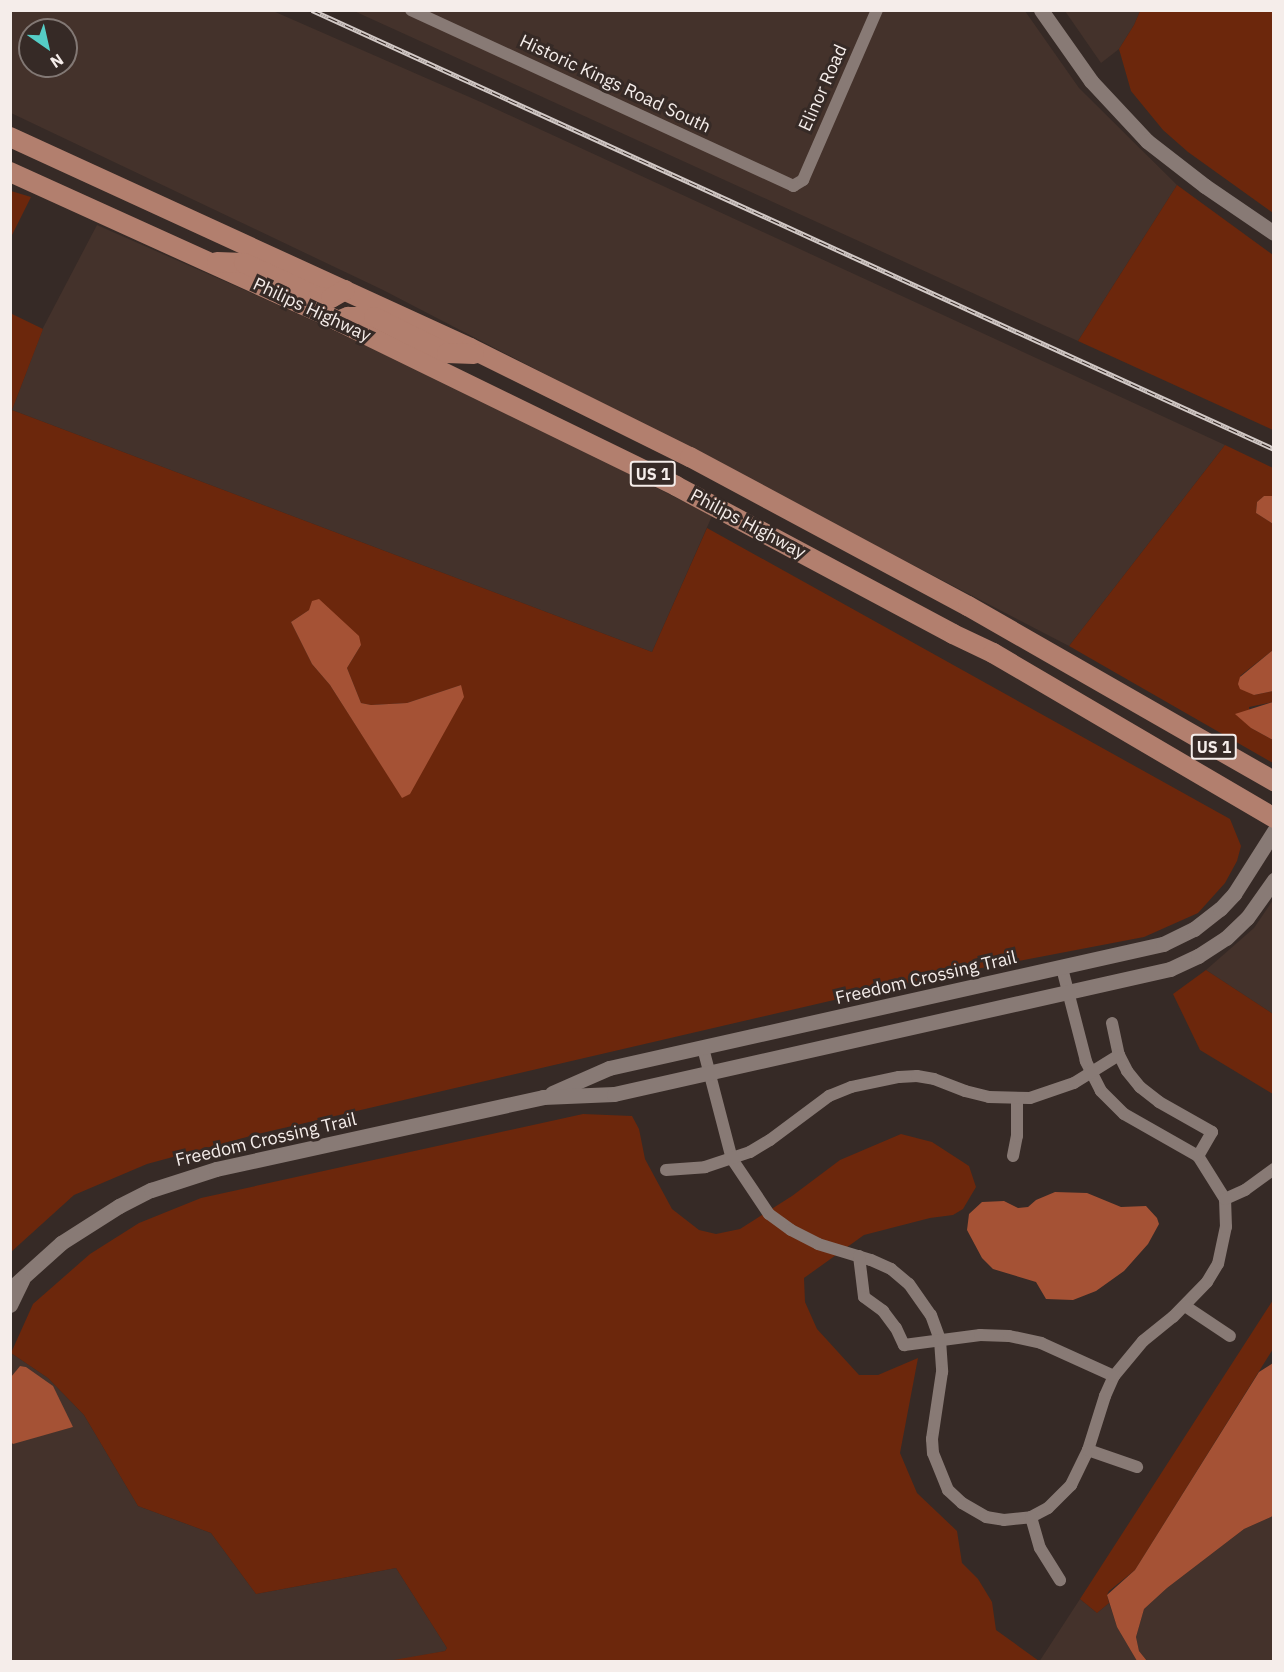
<!DOCTYPE html>
<html>
<head>
<meta charset="utf-8">
<style>
  body { margin:0 }
  #map { position:relative; width:1284px; height:1672px; overflow:hidden; background:#362a26; font-family:"IBM Plex Sans",sans-serif }
  div>[style] { position:absolute }
  .built>* { inset:0; background:#44322b }
  .green>* { inset:0; background:#6c270c }
  .water>* { inset:0; background:#a55235 }
  .minor>* { height:12px; margin:-6px; padding:0 6px; transform-origin:6px; border-radius:6px; background:#887a75 }
  .tertiary>* { height:15px; margin:-7.5px; padding:0 7.5px; transform-origin:7.5px; border-radius:7.5px; background:#887a75 }
  .primary>* { height:20px; margin:-10px; padding:0 10px; transform-origin:10px; border-radius:10px; background:#b27f6e }
  .rail>* { height:5px; margin-top:-2.5px; transform-origin:0; background:repeating-linear-gradient(90deg,#362a26 0 9px,#d2c9c6 0 18px); box-sizing:border-box; border-block:2px solid #d2c9c6 }
  span { translate:-50% -50%; white-space:nowrap; text-align:center; line-height:1.15; -webkit-text-stroke:6px #362a26; paint-order:stroke }
  .shield-label span { padding:2px 4px; background:#362a26; border:2px solid; border-radius:4px; -webkit-text-stroke-width:0 }
  .shield-label { font-size:16px; color:#f5edea; font-weight:700 }
  .street-label { font-size:18px; color:#f5edea }
  .frame { position:absolute; inset:0; border:12px solid #f5edea; pointer-events:none }
  .north { position:absolute; left:18px; top:18px; width:60px; height:60px; box-sizing:border-box; background:#362a26; border:2px solid #827874; border-radius:50%; rotate:146deg; font-size:16px; font-weight:700; line-height:24px; text-align:center; color:#f5edea }
  .north::after { content:''; display:block; margin:auto; width:21px; height:27px; background:#55cdc6; clip-path:polygon(50% 0,100% 100%,50% 72%,0 100%) }
</style>
</head>
<body>
<div id="map">
  <div class="built">
    <i style="clip-path:polygon(evenodd,10px 11px,273px 11px,483px 103px,1225px 445px,1069px 646px,383px 290px,11px 113px,10px 11px,30px 30px,66px 30px,66px 66px,30px 66px,30px 30px)"></i>
    <i style="clip-path:polygon(354px 11px,1025px 11px,1079px 88px,1177px 185px,1078px 341px)"></i>
    <i style="clip-path:polygon(1065px 11px,1140px 11px,1134px 25px,1119px 49px,1101px 63px)"></i>
    <i style="clip-path:polygon(97px 225px,283px 307px,496px 406px,712px 516px,652px 652px,12px 410px,43px 328px)"></i>
    <i style="clip-path:polygon(1273px 900px,1273px 1014px,1206px 970px,1254px 928px)"></i>
    <i style="clip-path:polygon(11px 1353px,48px 1378px,84px 1415px,138px 1506px,211px 1533px,256px 1594px,396px 1568px,447px 1648px,445px 1651px,388px 1662px,11px 1661px,11px 1442px,13px 1443px,73px 1427px,26px 1367px,20px 1366px,11px 1377px)"></i>
    <i style="clip-path:polygon(1273px 1516px,1273px 1661px,1147px 1661px,1139px 1651px,1136px 1637px,1144px 1609px,1167px 1588px,1244px 1529px)"></i>
    <i style="clip-path:polygon(1080px 1599px,1097px 1613px,1109px 1603px,1117px 1627px,1137px 1661px,1039px 1662px)"></i>
  </div>
  <div class="green">
    <i style="clip-path:polygon(1140px 11px,1273px 11px,1273px 213px,1188px 152px,1163px 130px,1131px 91px,1119px 49px,1134px 25px)"></i>
    <i style="clip-path:polygon(1177px 185px,1273px 255px,1273px 430px,1078px 341px)"></i>
    <i style="clip-path:polygon(11px 191px,31px 197px,11px 237px,10px 191px)"></i>
    <i style="clip-path:polygon(evenodd,10px 313px,43px 329px,12px 410px,652px 652px,707px 528px,1230px 819px,1241px 846px,1237px 861px,1225px 883px,1198px 913px,1144px 937px,929px 978px,262px 1133px,147px 1164px,74px 1195px,11px 1252px,10px 313px,309px 610px,361px 645px,347px 668px,361px 703px,371px 705px,407px 703px,461px 685px,402px 797px,330px 685px,312px 664px,291px 622px,309px 610px)"></i>
    <i style="clip-path:polygon(1225px 445px,1273px 468px,1273px 496px,1264px 496px,1257px 502px,1256px 513px,1273px 524px,1273px 650px,1240px 676px,1254px 695px,1273px 691px,1273px 702px,1249px 707px,1251px 728px,1273px 740px,1273px 763px,1069px 646px)"></i>
    <i style="clip-path:polygon(1206px 970px,1273px 1014px,1273px 1094px,1200px 1050px,1173px 994px)"></i>
    <i style="clip-path:polygon(583px 1114px,632px 1116px,639px 1129px,645px 1159px,672px 1209px,699px 1230px,716px 1234px,740px 1229px,792px 1196px,840px 1160px,901px 1134px,932px 1142px,969px 1166px,976px 1187px,963px 1209px,953px 1215px,930px 1218px,864px 1235px,804px 1278px,805px 1302px,817px 1329px,859px 1375px,878px 1375px,918px 1358px,900px 1453px,917px 1493px,957px 1531px,962px 1563px,978px 1579px,992px 1602px,996px 1630px,1039px 1661px,388px 1661px,445px 1651px,447px 1648px,396px 1568px,256px 1594px,211px 1533px,138px 1506px,84px 1415px,48px 1378px,11px 1353px,33px 1304px,90px 1254px,139px 1223px,201px 1198px)"></i>
    <i style="clip-path:polygon(1273px 1300px,1273px 1349px,1135px 1570px,1109px 1591px,1107px 1595px,1109px 1603px,1097px 1613px,1080px 1599px)"></i>
  </div>
  <div class="water">
    <i style="clip-path:polygon(1264px 496px,1273px 496px,1273px 524px,1256px 513px,1257px 502px)"></i>
    <i style="clip-path:polygon(319px 599px,359px 636px,361px 645px,347px 668px,361px 703px,371px 705px,407px 703px,461px 685px,464px 697px,410px 794px,402px 798px,330px 685px,312px 664px,291px 622px,309px 610px,312px 601px)"></i>
    <i style="clip-path:polygon(1273px 650px,1273px 691px,1254px 695px,1240px 689px,1238px 684px,1240px 677px)"></i>
    <i style="clip-path:polygon(1273px 702px,1273px 740px,1251px 728px,1235px 714px)"></i>
    <i style="clip-path:polygon(1055px 1192px,1087px 1193px,1121px 1207px,1146px 1206px,1157px 1218px,1159px 1224px,1148px 1244px,1124px 1271px,1096px 1291px,1073px 1300px,1046px 1299px,1036px 1282px,993px 1269px,982px 1258px,967px 1230px,969px 1214px,982px 1202px,1004px 1201px,1018px 1208px,1028px 1207px,1036px 1200px)"></i>
    <i style="clip-path:polygon(1273px 1363px,1273px 1516px,1244px 1529px,1167px 1588px,1144px 1609px,1136px 1637px,1139px 1651px,1147px 1661px,1137px 1661px,1117px 1627px,1107px 1595px,1135px 1570px,1259px 1372px)"></i>
    <i style="clip-path:polygon(20px 1366px,26px 1367px,53px 1386px,73px 1427px,13px 1444px,11px 1442px,11px 1377px)"></i>
  </div>
  <div class="minor">
    <i style="left:411px;top:10px;width:421px;rotate:24.7deg"></i>
    <i style="left:793px;top:186px;width:12px;rotate:-31deg"></i>
    <i style="left:803px;top:180px;width:185px;rotate:-66.5deg"></i>
    <i style="left:1112px;top:1023px;width:33px;rotate:78deg"></i>
    <i style="left:1119px;top:1055px;width:18px;rotate:63deg"></i>
    <i style="left:1127px;top:1071px;width:21px;rotate:51deg"></i>
    <i style="left:1140px;top:1087px;width:24px;rotate:38deg"></i>
    <i style="left:1159px;top:1102px;width:61px;rotate:29.5deg"></i>
    <i style="left:1212px;top:1132px;width:28px;rotate:120deg"></i>
    <i style="left:703px;top:1048px;width:115px;rotate:75.4deg"></i>
    <i style="left:732px;top:1159px;width:66px;rotate:56.1deg"></i>
    <i style="left:769px;top:1214px;width:27px;rotate:36deg"></i>
    <i style="left:791px;top:1230px;width:30px;rotate:27deg"></i>
    <i style="left:818px;top:1244px;width:55px;rotate:16.8deg"></i>
    <i style="left:871px;top:1260px;width:22px;rotate:24deg"></i>
    <i style="left:891px;top:1269px;width:23px;rotate:40deg"></i>
    <i style="left:909px;top:1284px;width:38px;rotate:55deg"></i>
    <i style="left:931px;top:1315px;width:27px;rotate:70deg"></i>
    <i style="left:940px;top:1340px;width:32px;rotate:86deg"></i>
    <i style="left:942px;top:1372px;width:68px;rotate:98.5deg"></i>
    <i style="left:932px;top:1439px;width:14px;rotate:86deg"></i>
    <i style="left:933px;top:1453px;width:40px;rotate:68deg"></i>
    <i style="left:948px;top:1490px;width:19px;rotate:43deg"></i>
    <i style="left:962px;top:1503px;width:28px;rotate:30deg"></i>
    <i style="left:986px;top:1517px;width:18px;rotate:9deg"></i>
    <i style="left:1004px;top:1520px;width:27px;rotate:-6deg"></i>
    <i style="left:1031px;top:1517px;width:19px;rotate:-28deg"></i>
    <i style="left:1048px;top:1508px;width:33px;rotate:-45deg"></i>
    <i style="left:1071px;top:1485px;width:39px;rotate:-64deg"></i>
    <i style="left:1088px;top:1450px;width:57px;rotate:-72.5deg"></i>
    <i style="left:1105px;top:1396px;width:22px;rotate:-66deg"></i>
    <i style="left:1114px;top:1376px;width:45px;rotate:-50.4deg"></i>
    <i style="left:1143px;top:1341px;width:38px;rotate:-39deg"></i>
    <i style="left:1173px;top:1317px;width:49px;rotate:-45.8deg"></i>
    <i style="left:1207px;top:1282px;width:21px;rotate:-59deg"></i>
    <i style="left:1218px;top:1264px;width:38px;rotate:-78deg"></i>
    <i style="left:1226px;top:1227px;width:28px;rotate:-92deg"></i>
    <i style="left:1225px;top:1199px;width:51px;rotate:-122.1deg"></i>
    <i style="left:1198px;top:1156px;width:85px;rotate:-150.4deg"></i>
    <i style="left:1124px;top:1114px;width:33px;rotate:-135deg"></i>
    <i style="left:1101px;top:1091px;width:34px;rotate:-117deg"></i>
    <i style="left:1086px;top:1061px;width:96px;rotate:-104.5deg"></i>
    <i style="left:1013px;top:1156px;width:20px;rotate:-79deg"></i>
    <i style="left:1017px;top:1136px;width:37px;rotate:-90deg"></i>
    <i style="left:666px;top:1170px;width:39px;rotate:-4deg"></i>
    <i style="left:705px;top:1167px;width:47px;rotate:-18.4deg"></i>
    <i style="left:750px;top:1152px;width:23px;rotate:-31deg"></i>
    <i style="left:770px;top:1140px;width:74px;rotate:-36.7deg"></i>
    <i style="left:829px;top:1096px;width:24px;rotate:-22deg"></i>
    <i style="left:851px;top:1087px;width:49px;rotate:-11.8deg"></i>
    <i style="left:899px;top:1077px;width:18px;rotate:-3deg"></i>
    <i style="left:917px;top:1076px;width:17px;rotate:10deg"></i>
    <i style="left:934px;top:1079px;width:33px;rotate:21deg"></i>
    <i style="left:965px;top:1091px;width:25px;rotate:14deg"></i>
    <i style="left:989px;top:1097px;width:41px;rotate:1.4deg"></i>
    <i style="left:1030px;top:1098px;width:46px;rotate:-18.8deg"></i>
    <i style="left:1074px;top:1083px;width:53px;rotate:-31.9deg"></i>
    <i style="left:1225px;top:1199px;width:22px;rotate:-24deg"></i>
    <i style="left:1245px;top:1190px;width:36px;rotate:-36deg"></i>
    <i style="left:859px;top:1256px;width:41px;rotate:83deg"></i>
    <i style="left:864px;top:1297px;width:24px;rotate:36deg"></i>
    <i style="left:883px;top:1311px;width:21px;rotate:53deg"></i>
    <i style="left:896px;top:1328px;width:19px;rotate:65deg"></i>
    <i style="left:904px;top:1345px;width:77px;rotate:-7.5deg"></i>
    <i style="left:980px;top:1335px;width:29px;rotate:2deg"></i>
    <i style="left:1009px;top:1336px;width:33px;rotate:12deg"></i>
    <i style="left:1041px;top:1343px;width:80px;rotate:24.3deg"></i>
    <i style="left:1185px;top:1306px;width:54px;rotate:33.7deg"></i>
    <i style="left:1088px;top:1450px;width:52px;rotate:19.1deg"></i>
    <i style="left:1031px;top:1517px;width:32px;rotate:74deg"></i>
    <i style="left:1040px;top:1548px;width:38px;rotate:58deg"></i>
  </div>
  <div class="tertiary">
    <i style="left:1041px;top:10px;width:87px;rotate:54.8deg"></i>
    <i style="left:1091px;top:81px;width:82px;rotate:47deg"></i>
    <i style="left:1147px;top:141px;width:73px;rotate:37.8deg"></i>
    <i style="left:1205px;top:186px;width:83px;rotate:34.3deg"></i>
    <i style="left:552px;top:1093px;width:62px;rotate:-23.7deg"></i>
    <i style="left:609px;top:1068px;width:568px;rotate:-12.62deg"></i>
    <i style="left:1163px;top:944px;width:34px;rotate:-26deg"></i>
    <i style="left:1194px;top:929px;width:33px;rotate:-38deg"></i>
    <i style="left:1220px;top:909px;width:21px;rotate:-47deg"></i>
    <i style="left:1234px;top:894px;width:75px;rotate:-57.6deg"></i>
    <i style="left:10px;top:1289px;width:69px;rotate:-42deg"></i>
    <i style="left:61px;top:1243px;width:69px;rotate:-32.5deg"></i>
    <i style="left:119px;top:1206px;width:36px;rotate:-27deg"></i>
    <i style="left:151px;top:1190px;width:68px;rotate:-17.9deg"></i>
    <i style="left:216px;top:1169px;width:335px;rotate:-12.4deg"></i>
    <i style="left:543px;top:1097px;width:71px;rotate:-2.4deg"></i>
    <i style="left:614px;top:1094px;width:570px;rotate:-12.67deg"></i>
    <i style="left:1170px;top:969px;width:31px;rotate:-25deg"></i>
    <i style="left:1198px;top:956px;width:33px;rotate:-33deg"></i>
    <i style="left:1226px;top:938px;width:29px;rotate:-44deg"></i>
    <i style="left:1247px;top:918px;width:47px;rotate:-54.6deg"></i>
    <i style="left:10px;top:1305px;width:28px;rotate:-64deg"></i>
  </div>
  <div class="primary">
    <i style="left:10px;top:137px;width:506px;rotate:24.64deg"></i>
    <i style="left:470px;top:348px;width:246px;rotate:26.4deg"></i>
    <i style="left:690px;top:457px;width:315px;rotate:28.2deg"></i>
    <i style="left:968px;top:606px;width:353px;rotate:29.8deg"></i>
    <i style="left:10px;top:172px;width:360px;rotate:24.4deg"></i>
    <i style="left:338px;top:321px;width:376px;rotate:26deg"></i>
    <i style="left:676px;top:486px;width:314px;rotate:28.1deg"></i>
    <i style="left:953px;top:634px;width:44px;rotate:25.4deg"></i>
    <i style="left:993px;top:653px;width:326px;rotate:30.4deg"></i>
    <i style="left:217px;top:262px;width:27px;rotate:2deg"></i>
    <i style="left:244px;top:263px;width:81px;rotate:24.7deg"></i>
    <i style="left:318px;top:297px;width:13px;rotate:4deg"></i>
    <i style="left:331px;top:298px;width:16px;rotate:-30deg"></i>
    <i style="left:338px;top:321px;width:11px;rotate:-22deg"></i>
    <i style="left:348px;top:317px;width:26px"></i>
    <i style="left:374px;top:317px;width:81px;rotate:26.3deg"></i>
    <i style="left:447px;top:353px;width:27px;rotate:2deg"></i>
  </div>
  <div class="rail">
    <i style="left:312px;top:10px;width:1057px;rotate:24.53deg"></i>
  </div>
  <div class="shield-label">
    <span style="left:653px;top:474px">US 1</span>
    <span style="left:1214px;top:747px">US 1</span>
  </div>
  <div class="street-label">
    <span style="left:615px;top:84px;rotate:25deg">Historic Kings Road South</span>
    <span style="left:823px;top:88px;rotate:-66deg">Elinor Road</span>
    <span style="left:312px;top:310px;rotate:25deg">Philips Highway</span>
    <span style="left:748px;top:524px;rotate:28deg">Philips Highway</span>
    <span style="left:926px;top:978px;rotate:-13deg">Freedom Crossing Trail</span>
    <span style="left:266px;top:1140px;rotate:-13deg">Freedom Crossing Trail</span>
  </div>
  <div class="frame"></div>
  <div class="north">N</div>
</div>
</body>
</html>
